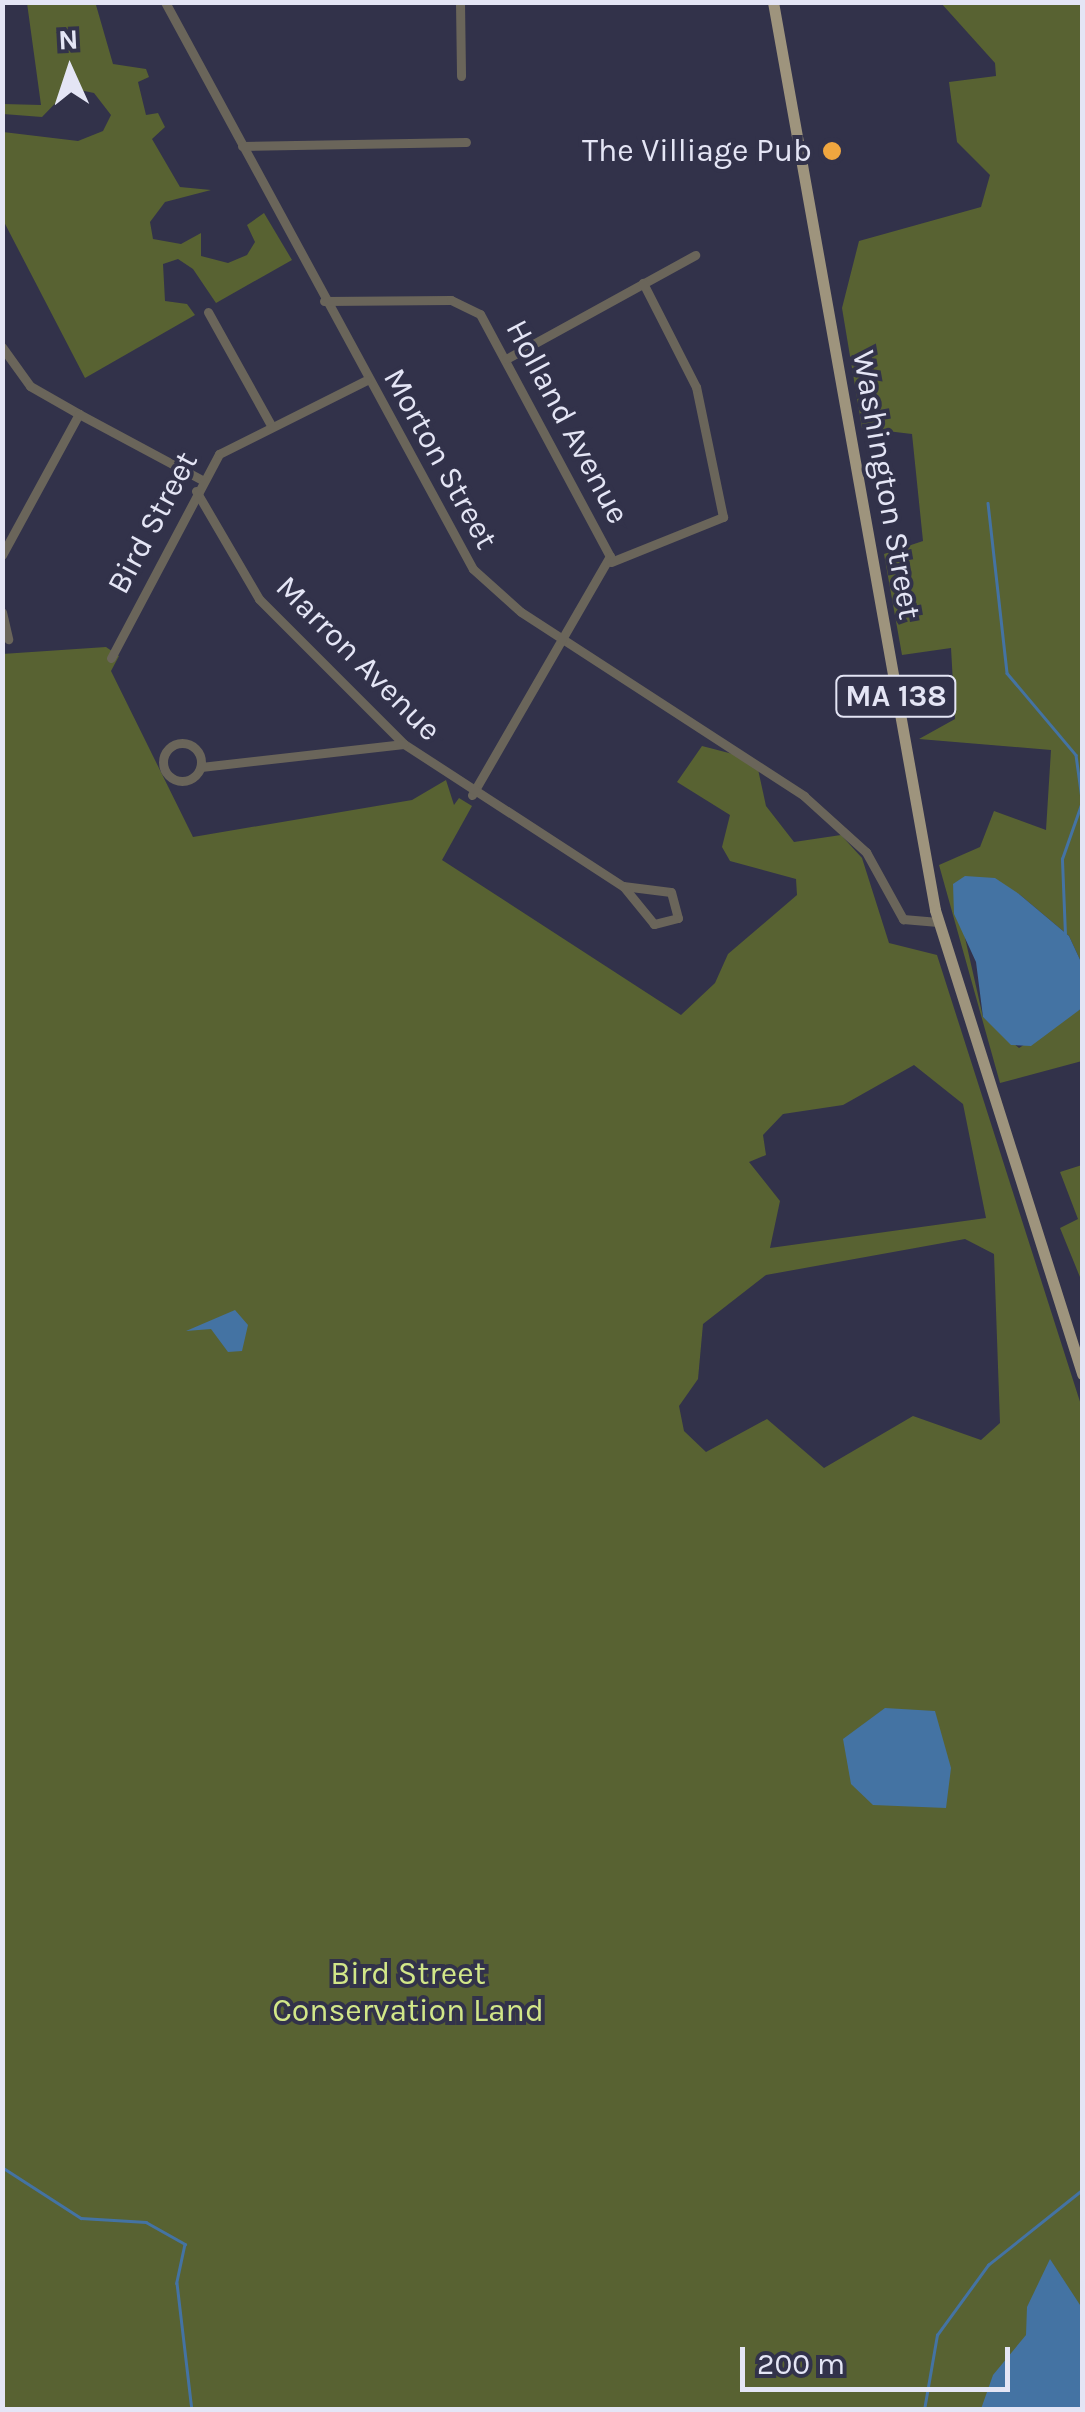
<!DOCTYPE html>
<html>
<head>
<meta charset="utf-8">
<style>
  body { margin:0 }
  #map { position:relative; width:1085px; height:2412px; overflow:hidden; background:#32324a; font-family:Karla,sans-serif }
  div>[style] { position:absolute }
  .green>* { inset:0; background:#586232 }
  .water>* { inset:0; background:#4473a3 }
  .stream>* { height:2.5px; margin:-1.25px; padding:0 1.25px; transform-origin:1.25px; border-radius:1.25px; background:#4473a3 }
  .minor>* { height:9px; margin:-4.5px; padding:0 4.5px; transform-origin:4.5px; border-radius:4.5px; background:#6a655a }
  .minor>.ring { margin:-4.5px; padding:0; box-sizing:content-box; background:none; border:9px solid #6a655a; border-radius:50% }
  .major>* { height:11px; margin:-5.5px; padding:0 5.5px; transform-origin:5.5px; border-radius:5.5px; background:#9e947d }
  .dots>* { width:28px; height:28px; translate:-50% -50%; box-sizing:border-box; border:5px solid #32324a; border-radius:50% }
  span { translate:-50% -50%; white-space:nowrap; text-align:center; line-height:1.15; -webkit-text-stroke:8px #32324a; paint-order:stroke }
  .shield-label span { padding:2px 8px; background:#32324a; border:2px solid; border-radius:8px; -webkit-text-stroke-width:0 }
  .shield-label { font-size:30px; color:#e4e5f5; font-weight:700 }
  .poi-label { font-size:32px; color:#e4e5f5 }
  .right { translate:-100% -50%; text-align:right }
  .street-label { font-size:32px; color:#e4e5f5 }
  .park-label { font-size:32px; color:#d2e788 }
  .frame { position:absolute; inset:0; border:5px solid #e4e5f5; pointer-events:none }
  .north { position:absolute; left:20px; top:20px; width:100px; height:100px; -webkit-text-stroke:8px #32324a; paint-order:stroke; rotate:357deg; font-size:28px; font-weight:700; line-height:40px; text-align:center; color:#e4e5f5 }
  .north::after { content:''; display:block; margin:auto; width:35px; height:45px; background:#e4e5f5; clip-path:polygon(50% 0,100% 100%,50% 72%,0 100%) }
  .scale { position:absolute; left:740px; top:2347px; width:270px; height:45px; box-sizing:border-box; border:5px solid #e4e5f5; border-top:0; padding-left:12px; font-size:30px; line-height:35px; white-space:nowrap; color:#e4e5f5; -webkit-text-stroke:8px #32324a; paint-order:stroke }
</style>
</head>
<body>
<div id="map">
  <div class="green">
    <i style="clip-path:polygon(27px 3px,96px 5px,113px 64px,146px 69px,149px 77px,138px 82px,146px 115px,158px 113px,165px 127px,152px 139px,180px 187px,211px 190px,165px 202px,150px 222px,153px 239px,181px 244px,201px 233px,201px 256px,228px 263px,247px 255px,255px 242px,247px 225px,264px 213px,292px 260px,216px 303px,193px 269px,178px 259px,163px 264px,165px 301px,187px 304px,195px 315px,85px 378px,3px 220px,3px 132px,78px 141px,103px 131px,111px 115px,94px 93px,70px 88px,42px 117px,3px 114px,3px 104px,41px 105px)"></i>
    <i style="clip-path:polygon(941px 3px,1082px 3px,1082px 964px,1069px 936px,1019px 894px,953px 885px,983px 1017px,1019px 1048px,1082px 1008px,1082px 1061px,1000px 1083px,939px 865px,980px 847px,994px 811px,1046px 830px,1051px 750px,919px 739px,955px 719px,951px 648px,902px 655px,884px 554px,923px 541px,912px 434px,862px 428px,842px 308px,859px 241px,981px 207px,990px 175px,957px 142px,949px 82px,996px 76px,995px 63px)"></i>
    <i style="clip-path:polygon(evenodd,106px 647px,119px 656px,111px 671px,193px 837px,412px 800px,446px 780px,454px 805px,459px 798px,472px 806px,442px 860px,681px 1015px,715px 983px,728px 954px,797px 895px,796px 879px,730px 861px,722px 847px,730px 815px,677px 782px,702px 746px,756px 760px,766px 806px,794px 842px,841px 835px,862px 858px,889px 943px,937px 955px,1082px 1408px,1082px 2409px,3px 2409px,2px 654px,106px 647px,914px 1065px,963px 1104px,986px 1218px,770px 1248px,780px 1201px,749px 1162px,766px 1155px,763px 1135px,783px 1114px,843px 1105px,914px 1065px,106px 647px,965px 1239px,994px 1254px,1000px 1423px,981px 1440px,913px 1416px,824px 1468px,767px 1419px,706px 1452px,684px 1431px,679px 1406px,698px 1379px,703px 1324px,766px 1275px,965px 1239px)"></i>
    <i style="clip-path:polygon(1082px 1165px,1082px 1282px,1060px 1228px,1078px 1219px,1060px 1172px)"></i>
  </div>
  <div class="water">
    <i style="clip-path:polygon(965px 876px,995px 878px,1019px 894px,1069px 936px,1082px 964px,1082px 1008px,1031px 1046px,1011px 1045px,983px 1017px,976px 962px,954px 914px,953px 884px)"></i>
    <i style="clip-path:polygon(235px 1310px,248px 1325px,242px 1351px,228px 1352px,211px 1329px,186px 1331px)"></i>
    <i style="clip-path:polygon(885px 1708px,935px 1711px,951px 1768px,946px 1808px,873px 1805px,851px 1784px,843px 1739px)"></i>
    <i style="clip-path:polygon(1050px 2259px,1082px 2308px,1082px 2409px,981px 2409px,993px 2375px,1026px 2335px,1027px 2307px)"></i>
  </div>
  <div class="stream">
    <i style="left:988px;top:503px;width:171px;rotate:83.6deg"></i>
    <i style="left:1007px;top:673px;width:107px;rotate:49.9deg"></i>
    <i style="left:1076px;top:755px;width:44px;rotate:82.2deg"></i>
    <i style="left:1065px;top:935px;width:76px;rotate:-92.3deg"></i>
    <i style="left:1062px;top:859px;width:60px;rotate:-70.7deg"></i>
    <i style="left:2px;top:2167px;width:94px;rotate:32.8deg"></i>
    <i style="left:81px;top:2218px;width:65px;rotate:3.5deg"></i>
    <i style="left:146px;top:2222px;width:45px;rotate:29.4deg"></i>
    <i style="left:185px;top:2244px;width:40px;rotate:102deg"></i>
    <i style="left:177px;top:2283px;width:128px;rotate:83.3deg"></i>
    <i style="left:924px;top:2410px;width:76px;rotate:-80.2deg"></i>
    <i style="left:937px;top:2335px;width:87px;rotate:-53.9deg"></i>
    <i style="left:988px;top:2265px;width:120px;rotate:-38.6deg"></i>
  </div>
  <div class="minor">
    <i style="left:165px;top:2px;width:645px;rotate:61.49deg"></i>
    <i style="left:473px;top:569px;width:64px;rotate:41.9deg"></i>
    <i style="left:521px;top:612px;width:338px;rotate:33deg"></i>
    <i style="left:804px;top:796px;width:84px;rotate:42.1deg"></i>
    <i style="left:866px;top:852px;width:77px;rotate:61.1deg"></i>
    <i style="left:903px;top:919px;width:35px;rotate:5deg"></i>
    <i style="left:460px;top:2px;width:74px;rotate:89.2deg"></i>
    <i style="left:242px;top:146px;width:224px;rotate:-1deg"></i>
    <i style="left:324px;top:301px;width:127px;rotate:-0.5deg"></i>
    <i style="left:451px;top:300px;width:32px;rotate:26deg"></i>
    <i style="left:480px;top:314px;width:275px;rotate:61.8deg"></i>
    <i style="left:610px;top:556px;width:276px;rotate:120deg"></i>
    <i style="left:208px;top:312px;width:129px;rotate:60.9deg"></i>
    <i style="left:2px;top:347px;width:48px;rotate:54.3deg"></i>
    <i style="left:30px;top:386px;width:56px;rotate:29.7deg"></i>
    <i style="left:506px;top:359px;width:216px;rotate:-28.8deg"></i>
    <i style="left:196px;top:491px;width:125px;rotate:59.7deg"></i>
    <i style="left:259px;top:599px;width:205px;rotate:45deg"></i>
    <i style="left:404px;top:744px;width:261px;rotate:33deg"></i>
    <i style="left:623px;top:886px;width:48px;rotate:7.1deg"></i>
    <i style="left:671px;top:892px;width:27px;rotate:75deg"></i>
    <i style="left:678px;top:918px;width:25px;rotate:166deg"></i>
    <i style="left:654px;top:924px;width:49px;rotate:-129.2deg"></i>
    <i style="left:2px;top:555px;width:161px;rotate:-61.4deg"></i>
    <i style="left:79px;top:414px;width:140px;rotate:28.2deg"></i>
    <i style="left:611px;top:562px;width:121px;rotate:-21.9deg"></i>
    <i style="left:723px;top:517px;width:133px;rotate:-101.7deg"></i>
    <i style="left:696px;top:387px;width:117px;rotate:-117deg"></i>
    <i style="left:2px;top:612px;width:28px;rotate:77deg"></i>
    <i style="left:111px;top:658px;width:231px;rotate:-62.1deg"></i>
    <i style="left:219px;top:454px;width:165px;rotate:-26.6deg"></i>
    <i class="ring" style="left:163px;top:743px;width:29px;height:29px"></i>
    <i style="left:201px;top:767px;width:204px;rotate:-6.5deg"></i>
  </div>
  <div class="major">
    <i style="left:773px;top:2px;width:922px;rotate:79.88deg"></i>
    <i style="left:935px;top:910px;width:487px;rotate:72.4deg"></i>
  </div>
  <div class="dots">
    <i style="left:832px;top:151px;background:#f0a63f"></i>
  </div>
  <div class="shield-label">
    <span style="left:896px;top:696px">MA 138</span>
  </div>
  <div class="poi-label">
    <span class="right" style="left:812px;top:151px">The Villiage Pub</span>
  </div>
  <div class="street-label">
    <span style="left:567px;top:422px;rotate:62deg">Holland Avenue</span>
    <span style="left:440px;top:459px;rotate:61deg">Morton Street</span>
    <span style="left:886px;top:485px;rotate:80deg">Washington Street</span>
    <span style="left:153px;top:523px;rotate:-62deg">Bird Street</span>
    <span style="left:358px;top:659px;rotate:45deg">Marron Avenue</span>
  </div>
  <div class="park-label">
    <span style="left:408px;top:1993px">Bird Street<br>Conservation Land</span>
  </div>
  <div class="frame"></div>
  <div class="north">N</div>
  <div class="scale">200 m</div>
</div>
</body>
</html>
